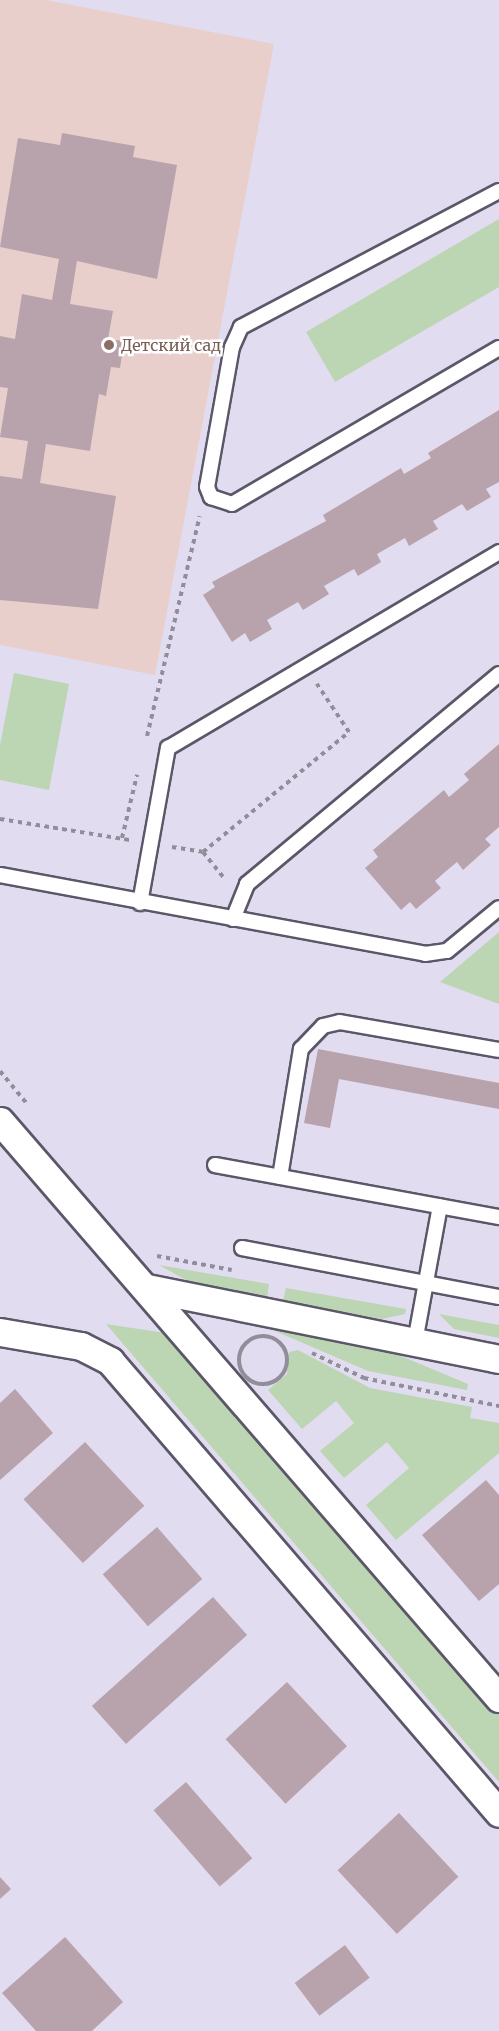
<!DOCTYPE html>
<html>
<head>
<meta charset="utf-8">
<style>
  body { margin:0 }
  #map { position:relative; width:499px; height:2031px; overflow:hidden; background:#e2dcf0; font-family:Merriweather,serif }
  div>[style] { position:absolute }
  .education>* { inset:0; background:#e9cfcc }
  .green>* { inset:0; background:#bcd5b3 }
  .building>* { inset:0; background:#b8a3ac; transform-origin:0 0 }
  .path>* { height:4px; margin-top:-2px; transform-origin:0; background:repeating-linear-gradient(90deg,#918d9b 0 4.5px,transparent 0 9px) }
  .path>.ring { margin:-2px; padding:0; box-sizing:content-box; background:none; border:4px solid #918d9b; border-radius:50% }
  .roads { filter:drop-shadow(2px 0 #5c5768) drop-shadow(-2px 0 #5c5768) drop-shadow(0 2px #5c5768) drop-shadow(0 -2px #5c5768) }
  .lane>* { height:14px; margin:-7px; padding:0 7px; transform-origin:7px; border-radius:7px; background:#fff }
  .street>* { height:27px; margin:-13.5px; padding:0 13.5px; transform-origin:13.5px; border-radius:13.5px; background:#fff }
  .dots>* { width:16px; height:16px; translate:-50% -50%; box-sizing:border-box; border:3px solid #fff; border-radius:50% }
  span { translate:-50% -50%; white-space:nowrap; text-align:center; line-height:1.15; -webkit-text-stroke:5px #fff; paint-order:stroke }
  .education-label { font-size:16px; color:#785e54 }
  .left { translate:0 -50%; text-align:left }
</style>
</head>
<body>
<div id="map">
  <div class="education">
    <i style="clip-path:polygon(0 0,46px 0,274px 44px,155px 675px,0 645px)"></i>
  </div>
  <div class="green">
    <i style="clip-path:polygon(499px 219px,499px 287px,335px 382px,306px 332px)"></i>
    <i style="clip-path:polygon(14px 673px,69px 684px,49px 790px,0 780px,0 745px)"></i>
    <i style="clip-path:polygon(499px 932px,499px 1004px,440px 982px)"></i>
    <i style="clip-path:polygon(159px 1265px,269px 1284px,267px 1298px,195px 1285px)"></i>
    <i style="clip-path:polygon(286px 1288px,406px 1309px,405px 1314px,382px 1319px,283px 1301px)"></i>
    <i style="clip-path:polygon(439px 1314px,499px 1325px,499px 1338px,454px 1329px)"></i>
    <i style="clip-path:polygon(106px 1324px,172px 1334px,499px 1715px,499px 1782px)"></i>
    <i style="clip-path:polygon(268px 1328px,389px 1351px,468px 1384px,467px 1390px,368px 1371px)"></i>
    <i style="clip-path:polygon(298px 1350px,370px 1388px,472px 1407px,470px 1418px,499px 1423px,499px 1453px,396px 1540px,366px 1505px,409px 1468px,387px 1442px,344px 1478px,320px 1451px,354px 1423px,336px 1401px,302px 1429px,268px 1390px,287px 1374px,289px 1352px)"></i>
  </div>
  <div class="building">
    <i style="clip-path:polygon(62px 133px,135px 146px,133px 157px,177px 165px,157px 279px,77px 261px,70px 304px,113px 311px,108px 339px,124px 341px,120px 368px,111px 367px,106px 396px,99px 394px,90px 451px,46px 444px,40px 483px,116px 496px,98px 609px,0 600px,0 476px,22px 479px,28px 441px,0 437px,8px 388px,0 387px,0 336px,15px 339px,22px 294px,52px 300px,59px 259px,0 247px,18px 138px,60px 145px)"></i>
    <i style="clip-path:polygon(499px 410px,499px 482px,486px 489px,491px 497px,467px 511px,462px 504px,433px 521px,438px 529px,409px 546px,405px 538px,377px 554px,381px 562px,358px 576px,354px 569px,324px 586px,329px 594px,303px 610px,298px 602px,267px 620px,272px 629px,250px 642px,245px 633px,232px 642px,203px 595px,215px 587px,212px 582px,326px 521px,323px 515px,401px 468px,404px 474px,431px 458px,428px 453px)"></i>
    <i style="clip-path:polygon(499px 744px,499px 827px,485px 839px,491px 845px,463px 870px,457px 862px,445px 872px,435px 881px,441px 888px,416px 909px,410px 902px,401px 910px,365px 868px,378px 857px,373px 850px,444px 790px,449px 797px,469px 780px,464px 774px)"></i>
    <i style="clip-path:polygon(318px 1049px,499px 1083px,499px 1109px,339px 1079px,330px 1128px,304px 1123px)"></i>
    <i style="clip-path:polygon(15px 1389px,53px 1433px,0 1480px,0 1403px)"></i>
    <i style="left:85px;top:1442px;width:87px;height:84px;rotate:47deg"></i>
    <i style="clip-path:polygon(486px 1480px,499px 1495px,499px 1584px,479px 1601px,422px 1535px)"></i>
    <i style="left:157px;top:1527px;width:69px;height:72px;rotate:49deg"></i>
    <i style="left:213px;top:1597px;width:51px;height:163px;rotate:48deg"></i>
    <i style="left:287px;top:1682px;width:88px;height:84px;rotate:47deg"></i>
    <i style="left:186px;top:1782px;width:101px;height:43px;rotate:49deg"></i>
    <i style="left:399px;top:1813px;width:87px;height:84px;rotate:47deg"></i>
    <i style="clip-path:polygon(0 1877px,11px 1889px,0 1899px)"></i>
    <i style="clip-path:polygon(65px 1937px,123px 2002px,92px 2031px,36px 2031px,2px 1993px)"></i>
    <i style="left:345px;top:1945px;width:41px;height:63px;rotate:53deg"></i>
  </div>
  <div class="path">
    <i style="left:147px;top:736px;width:226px;rotate:-76.5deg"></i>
    <i style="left:0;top:819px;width:132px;rotate:9.2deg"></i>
    <i style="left:122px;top:838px;width:65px;rotate:-76.6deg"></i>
    <i style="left:172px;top:847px;width:31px;rotate:9deg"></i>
    <i style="left:203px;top:852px;width:189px;rotate:-39.4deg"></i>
    <i style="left:349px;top:732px;width:58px;rotate:-123.7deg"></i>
    <i style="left:203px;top:852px;width:35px;rotate:51deg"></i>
    <i style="left:0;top:1071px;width:44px;rotate:50.5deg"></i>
    <i style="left:157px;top:1256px;width:76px;rotate:10.6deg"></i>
    <i class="ring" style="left:239px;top:1336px;width:44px;height:44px"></i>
    <i style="left:312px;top:1353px;width:58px;rotate:25.7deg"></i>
    <i style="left:364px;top:1378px;width:138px;rotate:11.7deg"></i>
  </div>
  <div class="roads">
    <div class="lane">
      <i style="left:499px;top:191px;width:292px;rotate:152.2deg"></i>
      <i style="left:241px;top:327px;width:22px;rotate:114deg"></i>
      <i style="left:232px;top:347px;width:142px;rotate:100.1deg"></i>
      <i style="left:207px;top:487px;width:11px;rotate:68deg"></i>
      <i style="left:211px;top:497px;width:22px;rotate:18deg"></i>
      <i style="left:232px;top:504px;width:309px;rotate:-30.3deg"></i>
      <i style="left:0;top:875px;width:432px;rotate:10.5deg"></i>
      <i style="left:425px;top:954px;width:22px;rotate:-8deg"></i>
      <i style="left:447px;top:951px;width:67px;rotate:-39.6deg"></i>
      <i style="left:140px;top:903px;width:158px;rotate:-79.8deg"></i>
      <i style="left:168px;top:748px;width:385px;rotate:-30.6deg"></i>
      <i style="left:233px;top:919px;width:38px;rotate:-68deg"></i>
      <i style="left:247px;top:884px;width:328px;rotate:-39.8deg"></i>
      <i style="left:215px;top:1165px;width:289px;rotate:10.4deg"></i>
      <i style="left:280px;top:1177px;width:130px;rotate:-80.7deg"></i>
      <i style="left:301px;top:1049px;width:32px;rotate:-46deg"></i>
      <i style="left:323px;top:1026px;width:17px;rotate:-13deg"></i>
      <i style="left:340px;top:1022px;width:161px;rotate:10deg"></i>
      <i style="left:242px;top:1248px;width:262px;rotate:10.8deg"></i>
      <i style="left:415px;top:1342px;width:138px;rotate:-79.6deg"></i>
    </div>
    <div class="street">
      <i style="left:0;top:1121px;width:763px;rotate:49.15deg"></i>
      <i style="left:147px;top:1288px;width:359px;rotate:11.4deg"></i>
      <i style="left:0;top:1332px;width:82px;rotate:9.8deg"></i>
      <i style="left:81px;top:1346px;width:33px;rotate:27deg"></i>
      <i style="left:110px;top:1361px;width:596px;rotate:49.28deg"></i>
    </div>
  </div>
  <div class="dots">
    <i style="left:109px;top:345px;background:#8d6e63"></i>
  </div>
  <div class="education-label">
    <span class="left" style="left:121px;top:345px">Детский сад</span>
  </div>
</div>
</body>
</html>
